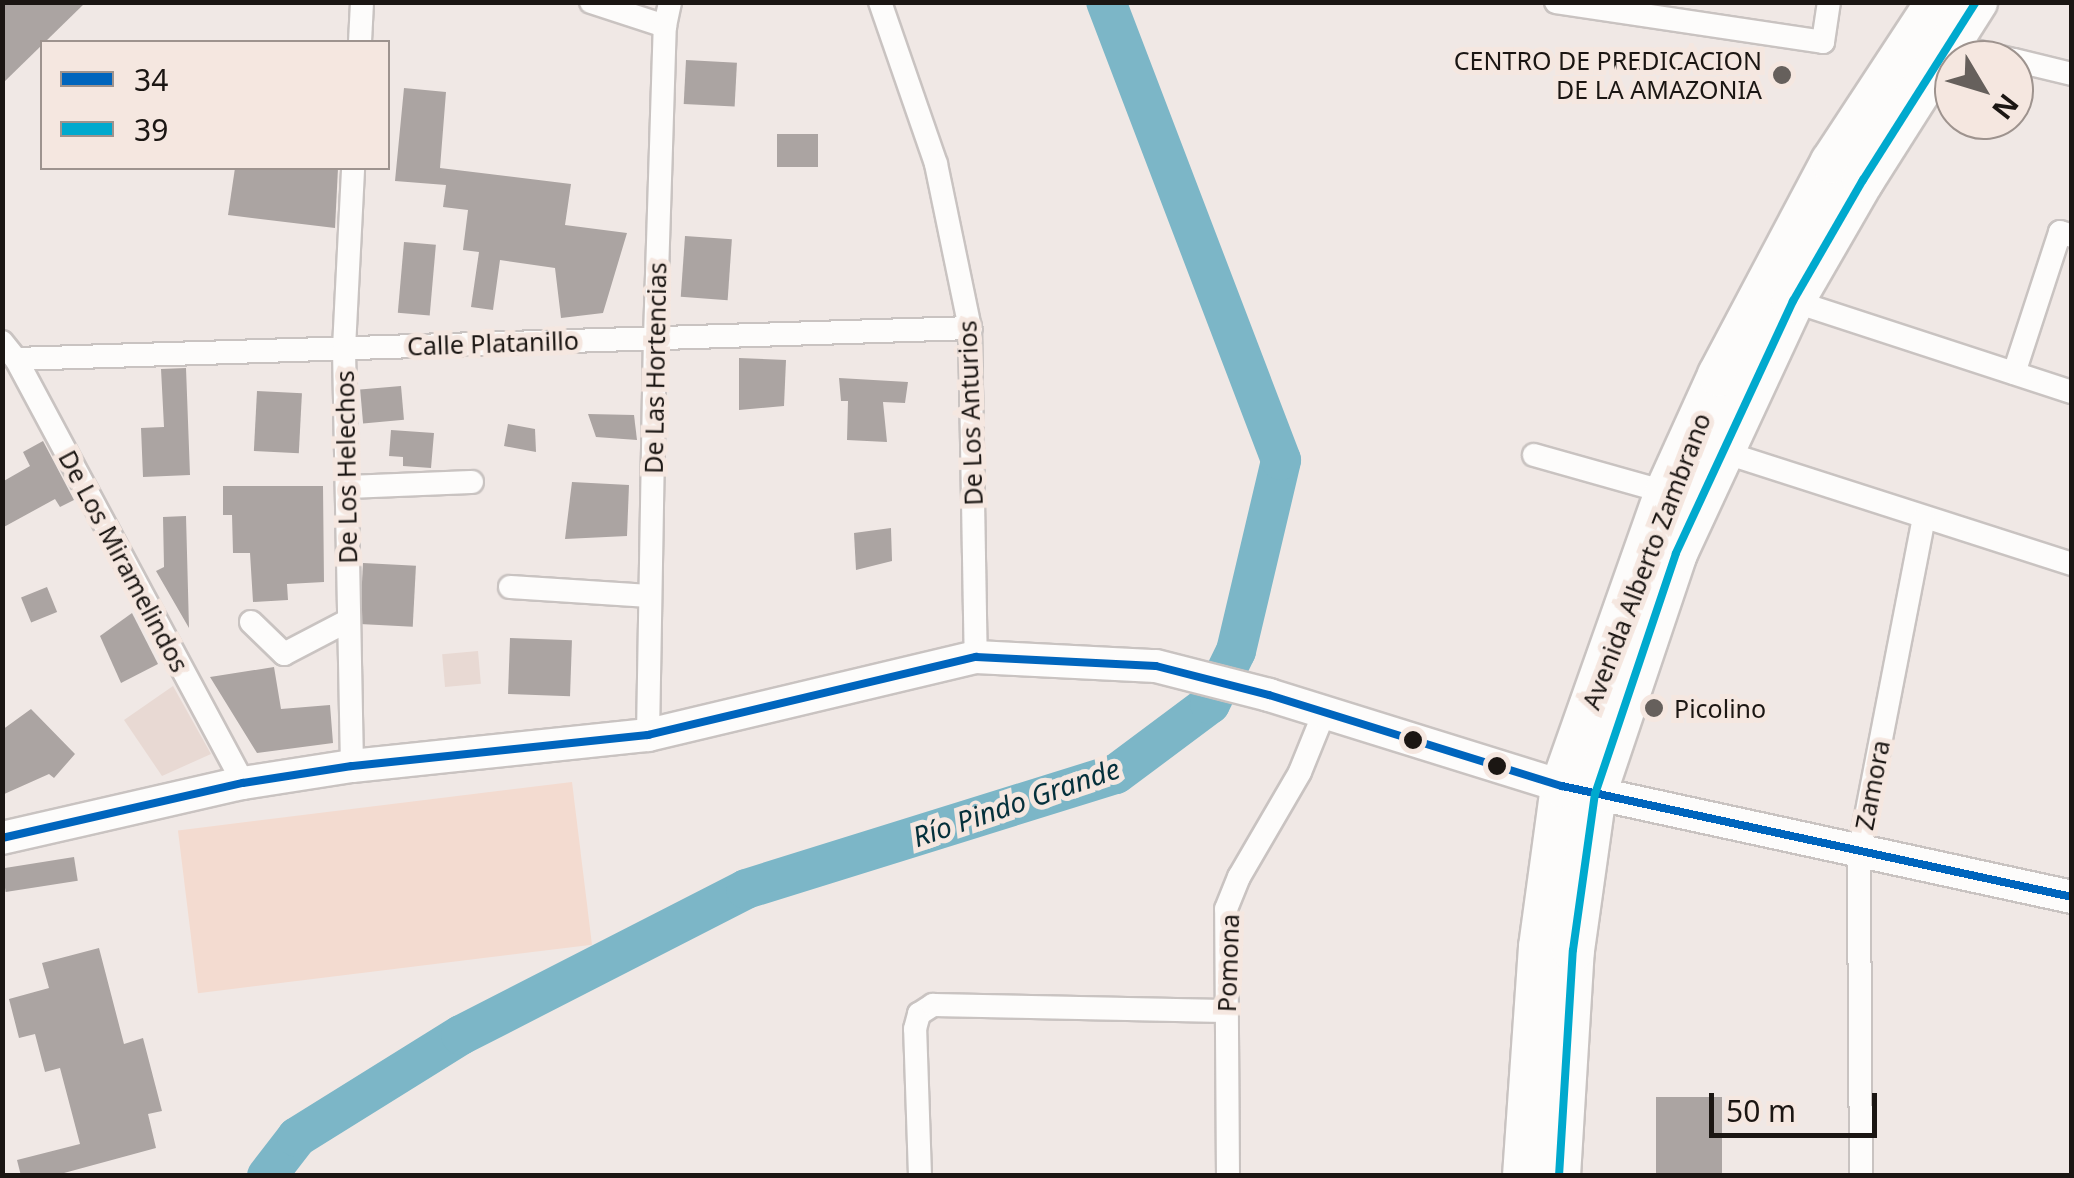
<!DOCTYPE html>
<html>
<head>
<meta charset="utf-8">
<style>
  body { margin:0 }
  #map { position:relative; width:2074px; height:1178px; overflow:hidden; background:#f0e8e5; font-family:"Noto Sans",sans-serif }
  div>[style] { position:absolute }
  .built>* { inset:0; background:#e8d9d3; transform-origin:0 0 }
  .green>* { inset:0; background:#f3dbd0; transform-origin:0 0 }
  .river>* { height:40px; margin:-20px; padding:0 20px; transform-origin:20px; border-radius:20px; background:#7cb6c7 }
  .building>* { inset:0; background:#aba4a2; transform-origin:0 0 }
  .roads { filter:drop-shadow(2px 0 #c9c3c1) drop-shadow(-2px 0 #c9c3c1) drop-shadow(0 2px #c9c3c1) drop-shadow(0 -2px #c9c3c1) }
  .street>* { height:22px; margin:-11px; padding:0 11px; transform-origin:11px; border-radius:11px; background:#fdfcfb }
  .secondary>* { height:32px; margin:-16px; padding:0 16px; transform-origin:16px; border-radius:16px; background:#fdfcfb }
  .highway>* { height:42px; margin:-21px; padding:0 21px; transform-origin:21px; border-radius:21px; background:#fdfcfb }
  .bus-1>* { height:8px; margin:-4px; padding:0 4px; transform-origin:4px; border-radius:4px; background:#0065bd }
  .bus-2>* { height:8px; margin:-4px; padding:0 4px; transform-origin:4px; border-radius:4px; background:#00a9ce }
  .dots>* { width:28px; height:28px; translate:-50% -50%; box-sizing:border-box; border:5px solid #f5e7e0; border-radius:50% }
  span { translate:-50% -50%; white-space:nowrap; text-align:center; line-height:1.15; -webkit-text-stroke:10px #f5e7e0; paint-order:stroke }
  .poi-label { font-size:25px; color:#1b1613 }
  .right { translate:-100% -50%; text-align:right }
  .left { translate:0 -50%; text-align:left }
  .street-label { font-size:25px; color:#1b1613 }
  .water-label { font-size:28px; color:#05303b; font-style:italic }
  .frame { position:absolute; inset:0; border:5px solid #1b1613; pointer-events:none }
  .legend { position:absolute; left:40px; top:40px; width:350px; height:130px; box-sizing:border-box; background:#f5e7e0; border:2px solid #9e938e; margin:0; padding:12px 18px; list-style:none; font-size:30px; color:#1b1613 }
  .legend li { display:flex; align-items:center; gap:20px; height:50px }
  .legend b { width:50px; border:2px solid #9e938e }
  .north { position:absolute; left:1934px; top:40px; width:100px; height:100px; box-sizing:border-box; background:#f5e7e0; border:2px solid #9e938e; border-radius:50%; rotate:128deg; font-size:28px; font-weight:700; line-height:40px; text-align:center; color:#1b1613 }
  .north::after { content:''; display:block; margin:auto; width:35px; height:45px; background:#66605c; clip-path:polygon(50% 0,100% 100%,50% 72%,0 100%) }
  .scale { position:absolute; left:1709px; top:1093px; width:168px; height:45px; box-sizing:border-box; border:5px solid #1b1613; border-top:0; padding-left:12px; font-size:30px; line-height:35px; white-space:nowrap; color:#1b1613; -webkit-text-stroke:8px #f5e7e0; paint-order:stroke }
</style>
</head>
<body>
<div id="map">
  <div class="built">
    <i style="left:478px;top:651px;width:33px;height:36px;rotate:85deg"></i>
    <i style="clip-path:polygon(173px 686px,211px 754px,162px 776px,124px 720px)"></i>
  </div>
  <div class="green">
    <i style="left:572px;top:782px;width:164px;height:397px;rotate:83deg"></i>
  </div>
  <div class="river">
    <i style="left:267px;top:1176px;width:49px;rotate:-52.4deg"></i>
    <i style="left:297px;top:1137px;width:193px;rotate:-31.9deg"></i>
    <i style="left:461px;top:1035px;width:320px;rotate:-27.1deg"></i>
    <i style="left:746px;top:889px;width:387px;rotate:-17.3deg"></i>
    <i style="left:1116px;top:774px;width:117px;rotate:-36.7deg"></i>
    <i style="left:1210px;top:704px;width:59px;rotate:-63.9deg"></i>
    <i style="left:1236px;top:651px;width:196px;rotate:-76.7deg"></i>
    <i style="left:1281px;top:460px;width:490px;rotate:-110.9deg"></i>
  </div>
  <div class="building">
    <i style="clip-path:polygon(2px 2px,86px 2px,2px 84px)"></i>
    <i style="left:686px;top:60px;width:51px;height:44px;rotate:3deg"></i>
    <i style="clip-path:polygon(404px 88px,446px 92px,440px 168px,571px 184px,565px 225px,627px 233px,603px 313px,561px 318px,555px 268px,500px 260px,493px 310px,471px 307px,479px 252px,463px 250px,468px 210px,443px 207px,446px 185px,395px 181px)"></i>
    <i style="left:818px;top:134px;width:33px;height:41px;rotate:90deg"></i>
    <i style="clip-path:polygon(235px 168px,338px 168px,335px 228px,228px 215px)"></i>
    <i style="left:685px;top:236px;width:47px;height:61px;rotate:4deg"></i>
    <i style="left:404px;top:242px;width:32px;height:71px;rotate:5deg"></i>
    <i style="clip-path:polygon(739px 358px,786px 360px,784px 406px,739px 410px)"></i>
    <i style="clip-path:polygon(186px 368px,190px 475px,143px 477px,141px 428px,164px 427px,161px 369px)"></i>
    <i style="clip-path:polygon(839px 378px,908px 382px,905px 403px,883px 402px,887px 442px,847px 440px,848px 401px,841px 401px)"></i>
    <i style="left:401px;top:386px;width:34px;height:41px;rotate:85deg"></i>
    <i style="left:257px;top:391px;width:45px;height:60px;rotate:3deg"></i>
    <i style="clip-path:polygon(588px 414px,634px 415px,637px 440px,596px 437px)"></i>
    <i style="clip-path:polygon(508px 424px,535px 429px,536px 452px,504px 446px)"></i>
    <i style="clip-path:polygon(391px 430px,434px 433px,431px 468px,403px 466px,403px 457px,389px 456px)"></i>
    <i style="clip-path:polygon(43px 441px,74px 500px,60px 507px,55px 499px,2px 528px,2px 482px,30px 466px,23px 452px)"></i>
    <i style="clip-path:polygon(572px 482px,629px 485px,627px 536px,565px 539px)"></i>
    <i style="clip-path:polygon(223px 486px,323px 486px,324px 582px,287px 584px,288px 600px,253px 602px,250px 553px,233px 553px,232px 515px,223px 515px)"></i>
    <i style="clip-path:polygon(186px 516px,187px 553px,189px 628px,156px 571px,164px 567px,163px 517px)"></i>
    <i style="clip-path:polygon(891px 528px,892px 561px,856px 570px,854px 533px)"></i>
    <i style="left:363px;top:563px;width:53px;height:61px;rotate:3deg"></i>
    <i style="left:47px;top:587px;width:27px;height:28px;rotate:68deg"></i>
    <i style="clip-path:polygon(132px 613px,158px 664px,121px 683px,100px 636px)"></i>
    <i style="left:510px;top:638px;width:62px;height:56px;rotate:2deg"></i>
    <i style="clip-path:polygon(274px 667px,281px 709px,330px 705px,333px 743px,257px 753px,210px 677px)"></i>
    <i style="clip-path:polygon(31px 709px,75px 754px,54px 778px,49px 774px,2px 795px,2px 730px)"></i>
    <i style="left:74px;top:857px;width:24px;height:73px;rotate:81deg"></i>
    <i style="clip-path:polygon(99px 948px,124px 1044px,143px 1038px,162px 1111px,148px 1114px,156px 1148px,53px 1176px,21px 1176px,17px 1160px,80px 1144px,60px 1068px,45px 1072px,35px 1034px,19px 1038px,9px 999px,49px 988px,42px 963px)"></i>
    <i style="left:1656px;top:1097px;width:66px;height:79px"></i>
  </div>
  <div class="roads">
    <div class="street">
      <i style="left:591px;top:2px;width:78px;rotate:18deg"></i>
      <i style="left:880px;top:2px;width:171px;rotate:70.9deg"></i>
      <i style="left:936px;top:164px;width:167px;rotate:78.3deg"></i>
      <i style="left:970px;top:328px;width:329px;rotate:89deg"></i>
      <i style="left:1556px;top:2px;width:270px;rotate:8.5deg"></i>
      <i style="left:1823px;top:42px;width:40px;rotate:-81.5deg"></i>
      <i style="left:360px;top:42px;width:40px;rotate:-87.1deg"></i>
      <i style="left:1949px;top:45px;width:66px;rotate:13.2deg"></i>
      <i style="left:2014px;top:60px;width:60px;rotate:13.6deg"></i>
      <i style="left:1793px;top:301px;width:293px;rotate:18.1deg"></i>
      <i style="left:2px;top:342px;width:22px;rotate:51deg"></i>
      <i style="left:16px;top:359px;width:481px;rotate:61.8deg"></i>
      <i style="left:16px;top:359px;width:955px;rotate:-1.86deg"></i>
      <i style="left:2014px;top:373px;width:148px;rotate:-71.9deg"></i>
      <i style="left:2060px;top:232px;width:13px;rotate:18deg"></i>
      <i style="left:1720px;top:451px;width:370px;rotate:17.8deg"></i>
      <i style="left:1534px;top:455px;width:137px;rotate:15.7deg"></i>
      <i style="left:347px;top:487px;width:125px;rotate:-2.3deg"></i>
      <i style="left:510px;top:587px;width:140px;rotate:3.7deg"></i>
      <i style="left:251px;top:622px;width:46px;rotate:44.1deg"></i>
      <i style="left:284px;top:654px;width:73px;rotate:-27.6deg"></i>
      <i style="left:648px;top:735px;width:397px;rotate:-89deg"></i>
      <i style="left:655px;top:338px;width:312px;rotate:-88.2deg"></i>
      <i style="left:665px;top:26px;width:25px;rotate:-78deg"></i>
      <i style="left:352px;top:766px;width:418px;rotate:-91.1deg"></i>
      <i style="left:344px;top:348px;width:180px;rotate:-87.1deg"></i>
      <i style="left:920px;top:1176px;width:147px;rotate:-91.9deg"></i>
      <i style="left:915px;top:1029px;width:16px;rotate:-75deg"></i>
      <i style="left:919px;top:1014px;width:17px;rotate:-33deg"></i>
      <i style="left:933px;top:1005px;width:292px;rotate:1.2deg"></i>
      <i style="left:1228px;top:1176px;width:267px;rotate:-90.4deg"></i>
      <i style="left:1226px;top:909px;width:35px;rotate:-68deg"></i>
      <i style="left:1239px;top:877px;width:121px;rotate:-59.8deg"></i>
      <i style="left:1300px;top:772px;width:64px;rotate:-67.9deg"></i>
      <i style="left:1861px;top:1176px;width:324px;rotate:-90.4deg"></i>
      <i style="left:1859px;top:852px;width:340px;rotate:-79deg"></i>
    </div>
    <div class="secondary">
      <i style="left:2px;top:838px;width:247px;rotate:-12.9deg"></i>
      <i style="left:243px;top:783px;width:110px;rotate:-8.9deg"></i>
      <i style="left:352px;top:766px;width:298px;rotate:-6deg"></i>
      <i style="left:648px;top:735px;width:337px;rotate:-13.4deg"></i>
      <i style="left:976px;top:657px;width:180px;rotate:2.9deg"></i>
      <i style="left:1156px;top:666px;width:117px;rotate:14.4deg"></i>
      <i style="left:1269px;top:695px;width:307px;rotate:17.3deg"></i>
      <i style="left:1562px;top:786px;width:522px;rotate:12.28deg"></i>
    </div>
    <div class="highway">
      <i style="left:1524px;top:1176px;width:230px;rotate:-86deg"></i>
      <i style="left:1540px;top:947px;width:162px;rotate:-82.2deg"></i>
      <i style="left:1562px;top:786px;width:312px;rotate:-70.5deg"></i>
      <i style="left:1666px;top:492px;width:128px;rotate:-65.6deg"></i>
      <i style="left:1719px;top:375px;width:241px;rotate:-62.1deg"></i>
      <i style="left:1832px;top:162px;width:191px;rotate:-56.7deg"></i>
      <i style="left:1559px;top:1176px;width:226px;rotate:-86.5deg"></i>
      <i style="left:1573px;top:950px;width:158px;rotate:-82deg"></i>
      <i style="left:1595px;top:794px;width:254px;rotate:-71.4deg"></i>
      <i style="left:1676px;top:553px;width:278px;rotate:-65.1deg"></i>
      <i style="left:1793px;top:301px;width:140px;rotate:-60deg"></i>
      <i style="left:1863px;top:180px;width:211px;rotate:-57.6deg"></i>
    </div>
  </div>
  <div class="bus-1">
    <i style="left:2px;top:838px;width:247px;rotate:-12.9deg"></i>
    <i style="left:243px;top:783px;width:110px;rotate:-8.9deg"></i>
    <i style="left:352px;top:766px;width:298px;rotate:-6deg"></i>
    <i style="left:648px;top:735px;width:337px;rotate:-13.4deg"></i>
    <i style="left:976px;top:657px;width:180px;rotate:2.9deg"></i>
    <i style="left:1156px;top:666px;width:117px;rotate:14.4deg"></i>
    <i style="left:1269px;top:695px;width:307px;rotate:17.3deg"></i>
    <i style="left:1562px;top:786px;width:522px;rotate:12.28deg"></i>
  </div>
  <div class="bus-2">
    <i style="left:1559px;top:1176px;width:226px;rotate:-86.5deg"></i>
    <i style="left:1573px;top:950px;width:158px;rotate:-82deg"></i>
    <i style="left:1595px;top:794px;width:254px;rotate:-71.4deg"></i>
    <i style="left:1676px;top:553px;width:278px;rotate:-65.1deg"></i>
    <i style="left:1793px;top:301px;width:140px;rotate:-60deg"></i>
    <i style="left:1863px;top:180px;width:211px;rotate:-57.6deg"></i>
  </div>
  <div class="dots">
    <i style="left:1782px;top:75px;background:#66605c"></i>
    <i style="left:1654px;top:708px;background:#66605c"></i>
    <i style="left:1413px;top:740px;background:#1b1613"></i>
    <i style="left:1497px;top:766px;background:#1b1613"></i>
  </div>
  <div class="poi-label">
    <span class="right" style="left:1762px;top:75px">CENTRO DE PREDICACION<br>DE LA AMAZONIA</span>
    <span class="left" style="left:1674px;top:708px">Picolino</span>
  </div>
  <div class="street-label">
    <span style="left:493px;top:343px;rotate:-2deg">Calle Platanillo</span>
    <span style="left:655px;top:368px;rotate:-89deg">De Las Hortencias</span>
    <span style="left:970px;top:413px;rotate:-92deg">De Los Anturios</span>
    <span style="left:346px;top:467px;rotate:-91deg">De Los Helechos</span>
    <span style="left:124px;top:561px;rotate:62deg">De Los Miramelindos</span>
    <span style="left:1646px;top:561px;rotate:-69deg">Avenida Alberto Zambrano</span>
    <span style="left:1872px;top:785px;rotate:-79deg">Zamora</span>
    <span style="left:1228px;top:963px;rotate:-88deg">Pomona</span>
  </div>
  <div class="water-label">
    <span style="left:1016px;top:802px;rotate:-19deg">Río Pindo Grande</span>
  </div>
  <div class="frame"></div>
  <ul class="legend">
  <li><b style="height:12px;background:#0065bd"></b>34</li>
  <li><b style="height:12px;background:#00a9ce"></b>39</li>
  </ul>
  <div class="north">N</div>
  <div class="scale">50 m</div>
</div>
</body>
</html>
